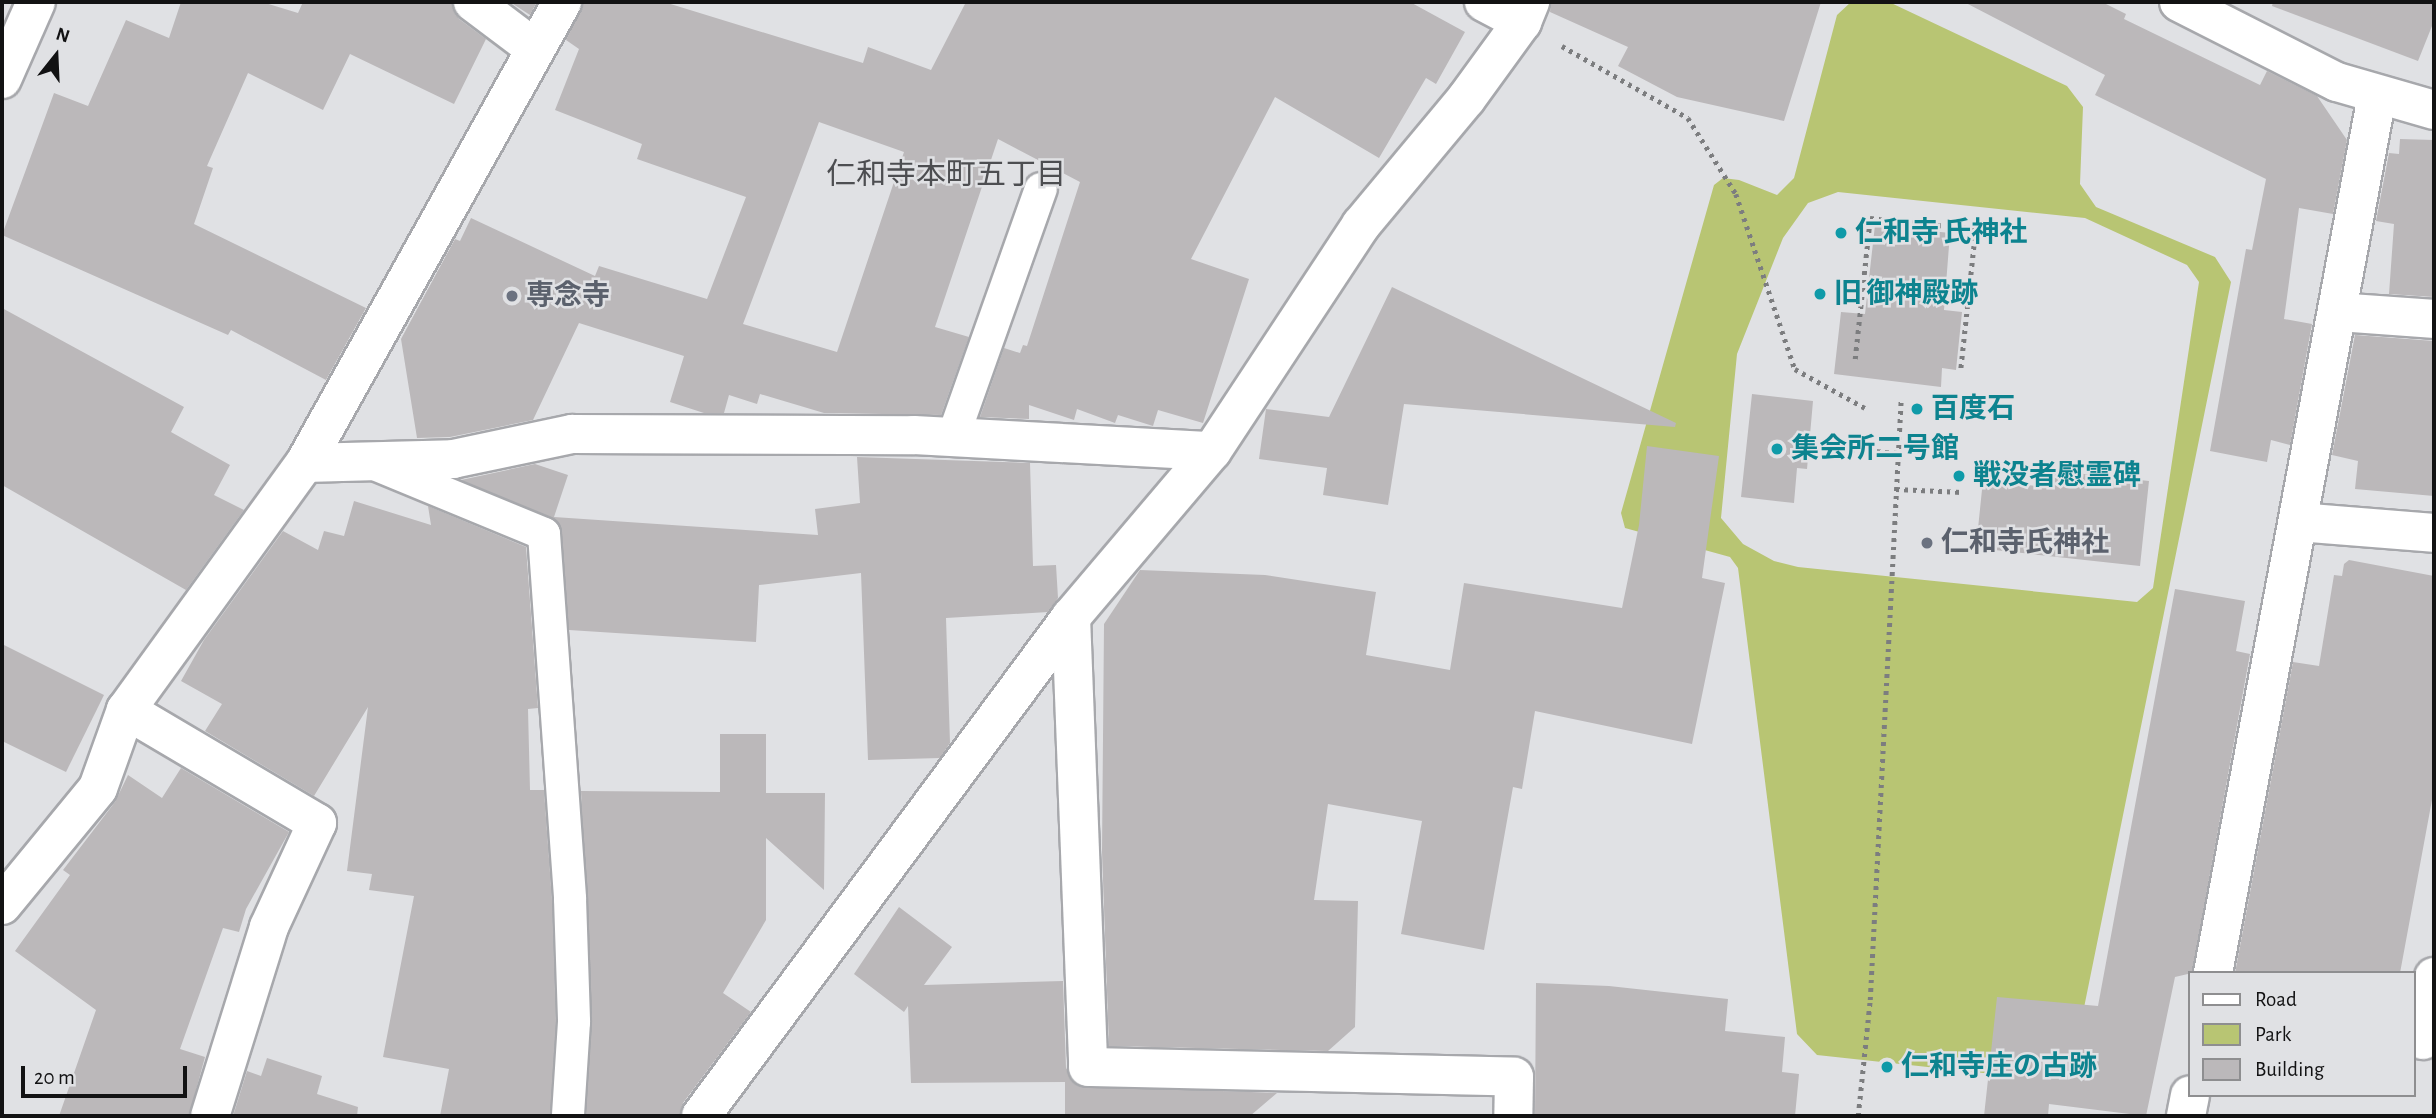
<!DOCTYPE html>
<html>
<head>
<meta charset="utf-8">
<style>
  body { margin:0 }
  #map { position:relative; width:2436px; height:1118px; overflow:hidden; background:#e0e1e4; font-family:"Alegreya Sans","Noto Sans JP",sans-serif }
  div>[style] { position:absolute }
  .green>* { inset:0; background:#b8c573 }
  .building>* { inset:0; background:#bbb8ba }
  .path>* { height:4.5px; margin-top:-2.25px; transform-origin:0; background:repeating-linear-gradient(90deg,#7c7d7f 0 3.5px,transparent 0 8.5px) }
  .roads { filter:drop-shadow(2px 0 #a7a8ac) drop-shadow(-2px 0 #a7a8ac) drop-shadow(0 2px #a7a8ac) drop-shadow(0 -2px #a7a8ac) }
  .lane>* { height:32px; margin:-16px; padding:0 16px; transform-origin:16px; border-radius:16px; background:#fff }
  .street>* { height:38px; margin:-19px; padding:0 19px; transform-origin:19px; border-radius:19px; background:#fff }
  .dots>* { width:19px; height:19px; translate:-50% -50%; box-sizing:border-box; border:4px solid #e0e1e4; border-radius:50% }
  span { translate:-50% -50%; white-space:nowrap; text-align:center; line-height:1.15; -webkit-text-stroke:5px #e0e1e4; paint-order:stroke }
  .culture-label { font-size:28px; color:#0d838f; font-weight:700 }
  .left { translate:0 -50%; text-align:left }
  .worship-label { font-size:28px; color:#5b616d; font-weight:700 }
  .neighbourhood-label { font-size:30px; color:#4d4e51 }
  .frame { position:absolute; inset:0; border:4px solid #121213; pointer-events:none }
  .legend { position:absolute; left:2188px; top:971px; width:228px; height:126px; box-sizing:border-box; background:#e0e1e4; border:2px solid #8e8e90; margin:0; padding:9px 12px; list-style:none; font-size:21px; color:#121213 }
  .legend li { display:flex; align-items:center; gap:14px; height:35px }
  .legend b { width:35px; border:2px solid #8e8e90 }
  .north { position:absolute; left:21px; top:21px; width:70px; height:70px; -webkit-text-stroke:5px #e0e1e4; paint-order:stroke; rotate:18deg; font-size:19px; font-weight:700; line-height:28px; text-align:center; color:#121213 }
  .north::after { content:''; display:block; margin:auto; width:24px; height:32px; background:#121213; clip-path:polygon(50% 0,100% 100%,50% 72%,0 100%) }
  .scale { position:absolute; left:21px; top:1066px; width:166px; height:32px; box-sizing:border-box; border:4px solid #121213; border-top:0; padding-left:9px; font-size:21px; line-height:24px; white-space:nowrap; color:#121213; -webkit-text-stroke:5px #e0e1e4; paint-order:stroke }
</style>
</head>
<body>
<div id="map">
  <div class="green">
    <i style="clip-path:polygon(evenodd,1851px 2px,1889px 2px,2067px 86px,2083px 107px,2080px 184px,2096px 207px,2215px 257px,2231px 282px,2072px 1067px,2056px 1081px,1817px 1055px,1797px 1034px,1738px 568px,1730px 557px,1625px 528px,1621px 513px,1714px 185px,1723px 178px,1739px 180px,1777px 195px,1794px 178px,1837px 15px,1851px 2px,1838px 192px,2085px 218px,2187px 265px,2199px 282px,2153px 588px,2137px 602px,1798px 567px,1774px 561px,1743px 544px,1721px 518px,1737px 354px,1783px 238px,1808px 203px,1838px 192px)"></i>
  </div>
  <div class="building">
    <i style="clip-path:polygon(181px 2px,262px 2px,298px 13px,303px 2px,452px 2px,459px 19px,486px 39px,454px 104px,350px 54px,323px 110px,248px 73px,207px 166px,213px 168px,194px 224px,366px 308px,326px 380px,231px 330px,228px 335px,2px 235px,54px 93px,88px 106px,126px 20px,169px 38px)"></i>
    <i style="clip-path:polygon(510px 2px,537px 2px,530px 15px)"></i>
    <i style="clip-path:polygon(evenodd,584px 2px,664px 2px,863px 63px,868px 47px,931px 70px,966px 2px,1410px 2px,1465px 32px,1436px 84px,1426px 78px,1379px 158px,1275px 97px,1191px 259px,1249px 279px,1203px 423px,1158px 410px,1153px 426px,1118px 415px,1115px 423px,1077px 409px,1074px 420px,1029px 405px,1029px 419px,980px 417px,1004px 348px,1020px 353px,1023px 345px,1027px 346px,1080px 182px,998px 139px,935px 327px,969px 337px,941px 415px,824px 413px,760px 394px,757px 404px,729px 395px,724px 413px,704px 413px,670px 402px,684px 356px,579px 323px,533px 420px,450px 437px,417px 438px,401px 339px,455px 239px,460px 241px,471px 218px,595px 276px,599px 266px,707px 299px,746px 197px,637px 159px,642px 144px,555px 110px,579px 49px,566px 40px,584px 2px,819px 122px,904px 152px,837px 352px,743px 324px,819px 122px)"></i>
    <i style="clip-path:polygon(1551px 2px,1821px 2px,1784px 121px,1677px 97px,1618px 66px,1628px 47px,1550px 12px)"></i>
    <i style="clip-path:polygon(1964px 2px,2102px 2px,2126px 14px,2124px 19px,2260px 85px,2267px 71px,2317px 96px,2347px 140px,2333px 214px,2299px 208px,2284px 319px,2312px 324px,2290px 445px,2271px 440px,2267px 462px,2210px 451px,2246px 249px,2252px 250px,2266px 179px,2095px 95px,2105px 75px)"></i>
    <i style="clip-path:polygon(2273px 2px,2434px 2px,2434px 21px,2418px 61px,2272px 6px)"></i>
    <i style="clip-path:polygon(2400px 139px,2434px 140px,2434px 297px,2389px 294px,2394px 224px,2376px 221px,2389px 153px,2399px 154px)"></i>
    <i style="clip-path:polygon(1875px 225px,1950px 233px,1944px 310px,1962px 312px,1956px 370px,1942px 368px,1941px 387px,1834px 374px,1841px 312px,1865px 314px)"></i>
    <i style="clip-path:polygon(1392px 287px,1676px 423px,1675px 427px,1404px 404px,1388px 505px,1323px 495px,1327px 468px,1259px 459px,1266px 409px,1329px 417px)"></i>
    <i style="clip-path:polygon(2px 308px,184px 407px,171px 432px,230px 465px,214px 495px,244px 510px,186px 590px,2px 485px)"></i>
    <i style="clip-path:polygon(2355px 335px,2434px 341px,2434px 496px,2355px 489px,2358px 461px,2332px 455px)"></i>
    <i style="clip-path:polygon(1752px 394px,1813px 401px,1807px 469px,1797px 468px,1794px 503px,1741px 497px)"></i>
    <i style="clip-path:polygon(1647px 446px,1719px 456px,1702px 578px,1725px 583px,1692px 744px,1535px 711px,1522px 789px,1513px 787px,1484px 950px,1401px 934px,1422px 821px,1328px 804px,1314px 900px,1358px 901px,1355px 1027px,1328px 1051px,1109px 1046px,1102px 852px,1104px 624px,1140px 570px,1265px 575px,1376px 592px,1366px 655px,1450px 670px,1464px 583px,1622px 608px,1639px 525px)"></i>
    <i style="clip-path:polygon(857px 457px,1030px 463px,1033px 566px,1056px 565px,1058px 598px,1048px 612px,946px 618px,950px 743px,940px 758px,868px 760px,861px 573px,759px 585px,756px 642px,569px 630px,559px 524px,461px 480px,535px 464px,568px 475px,554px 517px,818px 535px,815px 509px,860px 503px)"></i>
    <i style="clip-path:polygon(2048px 470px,2149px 481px,2140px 566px,1976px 548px,1983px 480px,2045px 487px)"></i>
    <i style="clip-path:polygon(354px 501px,431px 525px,428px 506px,526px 547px,538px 708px,528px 709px,530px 790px,544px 790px,552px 900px,556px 1022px,550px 1116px,440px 1116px,449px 1069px,383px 1057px,414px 896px,369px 890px,372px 874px,347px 871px,368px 707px,314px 796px,205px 731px,222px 704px,181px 681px,204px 640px,283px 531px,318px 550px,324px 531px,344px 536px)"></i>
    <i style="clip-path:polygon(2349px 560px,2434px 576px,2434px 789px,2400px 973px,2235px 973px,2293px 662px,2319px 666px,2334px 575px,2342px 576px,2344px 564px)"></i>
    <i style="clip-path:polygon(2175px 589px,2245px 601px,2236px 651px,2250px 654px,2192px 973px,2175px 977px,2146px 1116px,2049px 1104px,2048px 1116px,1984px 1116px,1997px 997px,2098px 1006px)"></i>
    <i style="clip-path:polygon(2px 644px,104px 695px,66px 772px,2px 741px)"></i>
    <i style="clip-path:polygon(720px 734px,766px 734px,766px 793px,825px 793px,824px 890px,766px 838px,766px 920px,723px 993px,751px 1012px,683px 1103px,680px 1116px,586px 1116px,592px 1022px,581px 791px,720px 792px)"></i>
    <i style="clip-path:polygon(181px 768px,289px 832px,246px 909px,239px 932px,223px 928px,180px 1049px,205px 1057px,189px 1116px,59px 1116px,96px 1010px,15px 951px,70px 875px,63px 870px,115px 802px,128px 775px,162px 798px)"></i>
    <i style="clip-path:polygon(899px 907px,952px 947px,924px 985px,1063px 981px,1066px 1068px,1078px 1086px,1277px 1093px,1250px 1116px,1065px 1116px,1065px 1082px,911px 1083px,908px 1006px,904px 1012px,854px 974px)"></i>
    <i style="clip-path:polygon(1536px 983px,1609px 986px,1728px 999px,1725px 1031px,1785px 1037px,1782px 1072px,1799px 1074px,1795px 1116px,1535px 1116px)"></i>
    <i style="clip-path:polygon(267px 1058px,322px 1076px,317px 1094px,358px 1107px,357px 1116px,233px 1116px,247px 1071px,261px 1076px)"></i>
  </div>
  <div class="path">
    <i style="left:1562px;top:46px;width:145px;rotate:29.7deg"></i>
    <i style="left:1688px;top:118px;width:90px;rotate:57.7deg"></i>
    <i style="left:1736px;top:194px;width:185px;rotate:71.4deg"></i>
    <i style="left:1795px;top:369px;width:80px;rotate:29.1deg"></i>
    <i style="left:1855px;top:359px;width:142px;rotate:-83.9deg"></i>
    <i style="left:1870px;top:218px;width:107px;rotate:5.9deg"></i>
    <i style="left:1976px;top:229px;width:142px;rotate:96.1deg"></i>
    <i style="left:1826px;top:447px;width:72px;rotate:4.8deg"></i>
    <i style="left:1896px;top:489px;width:66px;rotate:2.6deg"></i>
    <i style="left:1858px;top:1116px;width:117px;rotate:-84.1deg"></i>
    <i style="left:1870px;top:1000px;width:602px;rotate:-87.05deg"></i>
  </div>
  <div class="roads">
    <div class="lane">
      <i style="left:953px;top:437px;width:263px;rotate:-70.5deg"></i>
      <i style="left:372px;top:463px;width:186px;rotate:22.4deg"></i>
      <i style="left:544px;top:534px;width:366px;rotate:85.9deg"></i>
      <i style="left:570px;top:899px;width:123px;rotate:88.1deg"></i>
      <i style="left:574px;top:1022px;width:94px;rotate:93.7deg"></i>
    </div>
    <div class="street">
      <i style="left:473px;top:2px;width:76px;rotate:37deg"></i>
      <i style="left:1484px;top:2px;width:43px;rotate:27.8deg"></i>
      <i style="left:2179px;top:2px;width:177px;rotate:26.9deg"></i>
      <i style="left:2337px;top:82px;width:101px;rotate:16.1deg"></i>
      <i style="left:2px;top:79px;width:84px;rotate:-66.2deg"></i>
      <i style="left:2337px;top:312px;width:97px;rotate:4.1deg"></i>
      <i style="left:305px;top:463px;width:148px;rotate:-1.5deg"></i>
      <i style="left:453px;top:459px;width:122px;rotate:-11.9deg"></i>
      <i style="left:572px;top:434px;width:342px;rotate:0.2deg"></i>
      <i style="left:914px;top:435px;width:298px;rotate:3.1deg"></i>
      <i style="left:2298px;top:522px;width:136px;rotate:4.6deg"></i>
      <i style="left:1071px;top:617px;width:450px;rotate:87.8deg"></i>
      <i style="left:1088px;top:1067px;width:426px;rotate:1.3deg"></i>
      <i style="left:1514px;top:1077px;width:39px;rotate:91deg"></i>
      <i style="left:126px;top:710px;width:222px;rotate:30.6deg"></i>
      <i style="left:317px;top:823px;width:115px;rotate:114.8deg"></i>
      <i style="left:269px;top:927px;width:198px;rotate:107.3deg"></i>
      <i style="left:2px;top:905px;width:151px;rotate:-50.6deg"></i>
      <i style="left:98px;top:788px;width:83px;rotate:-70.3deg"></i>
      <i style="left:126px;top:710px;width:305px;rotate:-54.1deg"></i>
      <i style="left:305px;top:463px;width:528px;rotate:-60.86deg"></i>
      <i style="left:2213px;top:973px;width:892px;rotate:-79.41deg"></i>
      <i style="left:2423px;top:1040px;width:64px;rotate:-80.1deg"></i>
      <i style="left:701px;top:1116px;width:621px;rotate:-53.44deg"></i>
      <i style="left:1071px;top:617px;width:218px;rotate:-49.7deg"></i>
      <i style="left:1212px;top:451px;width:271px;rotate:-56.6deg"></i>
      <i style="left:1361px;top:225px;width:164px;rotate:-50.2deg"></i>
      <i style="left:1466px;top:99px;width:95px;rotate:-54deg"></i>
      <i style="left:1522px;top:22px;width:22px;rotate:-68deg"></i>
      <i style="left:2186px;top:1116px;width:21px;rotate:-79deg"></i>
    </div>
  </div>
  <div class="dots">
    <i style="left:1841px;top:233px;background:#0f9aa8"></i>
    <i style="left:1820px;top:294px;background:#0f9aa8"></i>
    <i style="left:512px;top:296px;background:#6b7280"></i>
    <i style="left:1917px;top:409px;background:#0f9aa8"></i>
    <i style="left:1777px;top:449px;background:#0f9aa8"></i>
    <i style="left:1959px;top:476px;background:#0f9aa8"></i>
    <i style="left:1927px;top:543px;background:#6b7280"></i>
    <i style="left:1887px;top:1067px;background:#0f9aa8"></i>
  </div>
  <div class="culture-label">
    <span class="left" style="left:1855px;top:233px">仁和寺 氏神社</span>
    <span class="left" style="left:1834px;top:294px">旧 御神殿跡</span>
    <span class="left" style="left:1931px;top:409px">百度石</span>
    <span class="left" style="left:1791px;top:449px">集会所二号館</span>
    <span class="left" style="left:1973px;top:476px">戦没者慰霊碑</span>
    <span class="left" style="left:1901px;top:1067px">仁和寺庄の古跡</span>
  </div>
  <div class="worship-label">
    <span class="left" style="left:526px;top:296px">専念寺</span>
    <span class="left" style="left:1941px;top:543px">仁和寺氏神社</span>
  </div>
  <div class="neighbourhood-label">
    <span style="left:946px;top:175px">仁和寺本町五丁目</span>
  </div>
  <div class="frame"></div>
  <ul class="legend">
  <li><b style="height:9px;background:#fff"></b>Road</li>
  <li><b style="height:19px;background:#b8c573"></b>Park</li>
  <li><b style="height:19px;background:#bbb8ba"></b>Building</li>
  </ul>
  <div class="north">N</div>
  <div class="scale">20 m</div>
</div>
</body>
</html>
